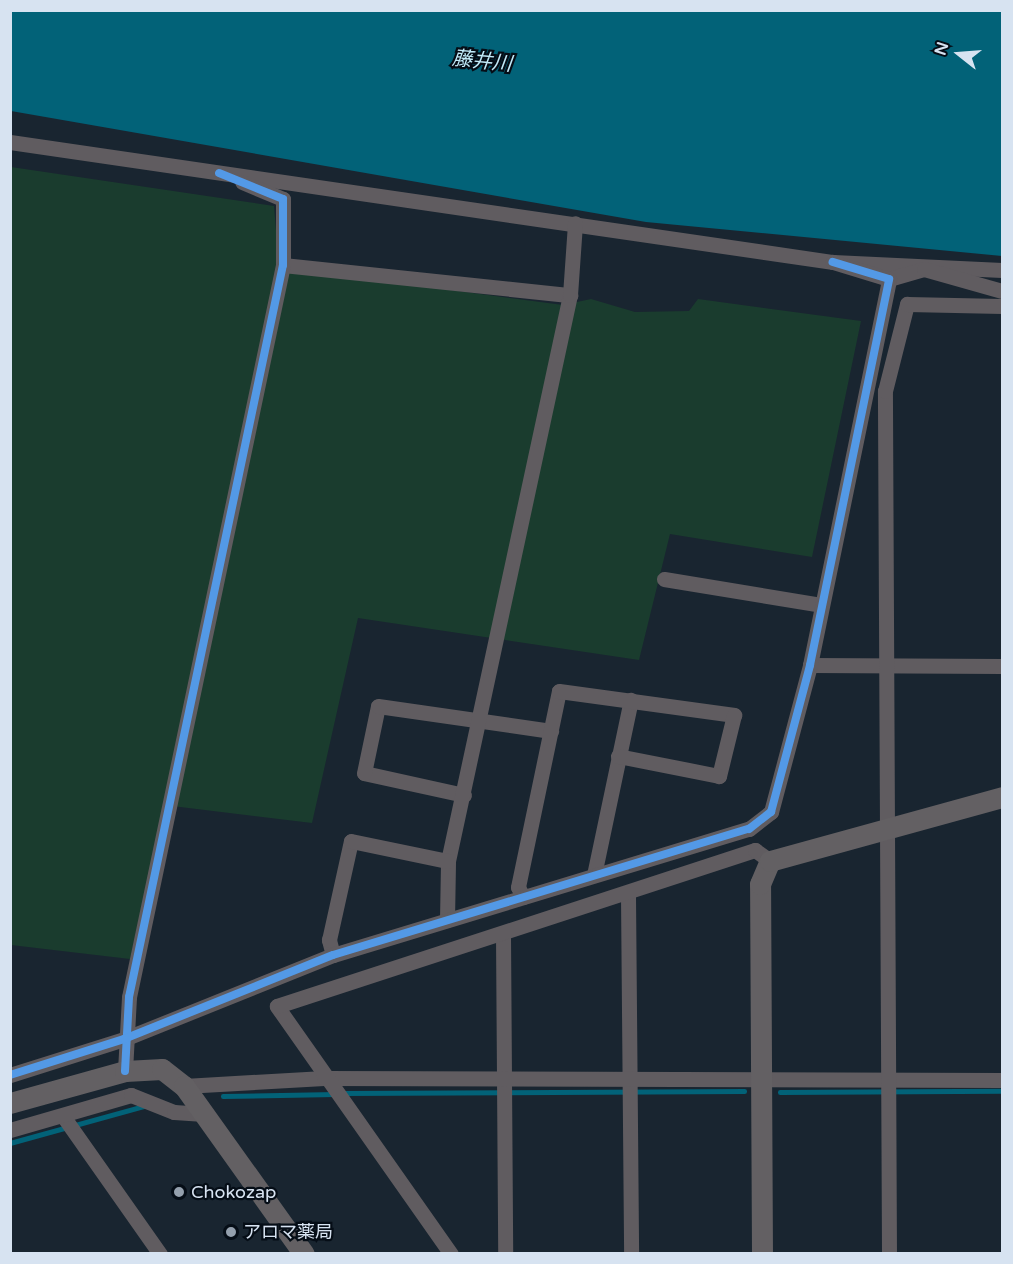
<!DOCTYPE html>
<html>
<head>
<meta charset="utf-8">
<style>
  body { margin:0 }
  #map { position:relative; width:1013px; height:1264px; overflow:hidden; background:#192530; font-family:"Varela Round","Noto Sans JP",sans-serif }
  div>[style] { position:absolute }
  .green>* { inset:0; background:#1a3c2e }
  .water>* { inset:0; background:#026278 }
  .stream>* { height:4.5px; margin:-2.25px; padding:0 2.25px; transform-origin:2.25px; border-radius:2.25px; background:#026278 }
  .street>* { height:15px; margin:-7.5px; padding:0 7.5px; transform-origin:7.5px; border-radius:7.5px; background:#605c60 }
  .secondary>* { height:21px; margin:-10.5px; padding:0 10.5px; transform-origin:10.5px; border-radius:10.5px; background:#636063 }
  .cycleway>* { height:8px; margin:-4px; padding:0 4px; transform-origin:4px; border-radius:4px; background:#5399e6 }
  .dots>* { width:16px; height:16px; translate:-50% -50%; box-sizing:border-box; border:3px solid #050d16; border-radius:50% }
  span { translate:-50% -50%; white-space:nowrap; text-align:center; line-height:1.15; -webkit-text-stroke:4.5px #050d16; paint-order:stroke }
  .poi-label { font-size:18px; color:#d7e3f1 }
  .left { translate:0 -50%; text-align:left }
  .water-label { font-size:20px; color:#c2ebf9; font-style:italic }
  .frame { position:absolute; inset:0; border:12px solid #d7e3f1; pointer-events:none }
  .north { position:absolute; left:929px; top:24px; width:60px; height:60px; -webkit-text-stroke:4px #050d16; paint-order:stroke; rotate:287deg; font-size:16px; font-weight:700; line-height:24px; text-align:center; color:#d7e3f1 }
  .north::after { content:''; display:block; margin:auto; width:21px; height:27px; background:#d7e3f1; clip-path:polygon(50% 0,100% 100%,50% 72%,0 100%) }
</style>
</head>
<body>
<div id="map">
  <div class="green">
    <i style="clip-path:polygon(11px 167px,274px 206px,279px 267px,563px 305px,591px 299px,635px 312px,689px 311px,698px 299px,861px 321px,812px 557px,670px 534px,639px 660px,358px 618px,312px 823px,164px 805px,130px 959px,11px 945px)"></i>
  </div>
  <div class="water">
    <i style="clip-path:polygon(10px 11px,1002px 11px,1002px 256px,646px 222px,11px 111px)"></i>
  </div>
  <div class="stream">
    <i style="left:780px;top:1092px;width:222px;rotate:-0.3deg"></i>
    <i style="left:343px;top:1093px;width:401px;rotate:-0.3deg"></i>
    <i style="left:223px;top:1096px;width:112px;rotate:-1deg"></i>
    <i style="left:10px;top:1143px;width:139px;rotate:-15.4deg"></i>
  </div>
  <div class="street">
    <i style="left:10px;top:142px;width:832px;rotate:8.3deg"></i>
    <i style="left:833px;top:262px;width:169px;rotate:2.7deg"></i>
    <i style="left:283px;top:265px;width:289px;rotate:6deg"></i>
    <i style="left:889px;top:279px;width:36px;rotate:-16deg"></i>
    <i style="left:924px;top:269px;width:81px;rotate:15.8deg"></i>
    <i style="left:664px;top:579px;width:159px;rotate:9.4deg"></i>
    <i style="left:810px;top:665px;width:192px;rotate:0.3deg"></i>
    <i style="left:464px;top:795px;width:102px;rotate:-167.6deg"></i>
    <i style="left:364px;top:773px;width:68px;rotate:-78.2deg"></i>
    <i style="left:378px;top:706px;width:175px;rotate:8.2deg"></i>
    <i style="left:594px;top:875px;width:179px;rotate:-78.1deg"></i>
    <i style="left:628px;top:896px;width:358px;rotate:89.5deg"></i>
    <i style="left:523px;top:897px;width:11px;rotate:-117deg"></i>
    <i style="left:518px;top:887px;width:200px;rotate:-78.2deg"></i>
    <i style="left:559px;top:691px;width:177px;rotate:7.8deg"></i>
    <i style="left:734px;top:715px;width:63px;rotate:103.8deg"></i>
    <i style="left:719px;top:776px;width:103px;rotate:-168.8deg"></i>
    <i style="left:447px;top:920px;width:59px;rotate:-89deg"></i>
    <i style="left:448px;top:861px;width:579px;rotate:-77.84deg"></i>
    <i style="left:570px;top:295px;width:72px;rotate:-86deg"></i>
    <i style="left:503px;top:935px;width:319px;rotate:89.6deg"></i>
    <i style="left:333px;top:955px;width:16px;rotate:-105deg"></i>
    <i style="left:329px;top:940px;width:101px;rotate:-77.5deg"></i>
    <i style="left:351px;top:841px;width:99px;rotate:11.7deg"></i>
    <i style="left:125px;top:1071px;width:74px;rotate:-86.9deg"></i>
    <i style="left:129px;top:997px;width:748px;rotate:-78.12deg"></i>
    <i style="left:283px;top:265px;width:66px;rotate:-90deg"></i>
    <i style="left:283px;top:199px;width:44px;rotate:-157.5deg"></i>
    <i style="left:10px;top:1075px;width:120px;rotate:-17.5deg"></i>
    <i style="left:124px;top:1039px;width:225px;rotate:-21.9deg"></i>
    <i style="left:333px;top:955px;width:435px;rotate:-16.9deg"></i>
    <i style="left:749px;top:829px;width:28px;rotate:-38deg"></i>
    <i style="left:771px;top:812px;width:152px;rotate:-75.1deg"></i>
    <i style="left:810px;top:665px;width:394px;rotate:-78.4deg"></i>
    <i style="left:889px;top:279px;width:59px;rotate:-163.1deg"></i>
    <i style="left:184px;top:1086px;width:140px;rotate:-3.3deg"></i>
    <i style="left:324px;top:1078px;width:678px;rotate:0.17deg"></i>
    <i style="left:63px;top:1116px;width:169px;rotate:54.9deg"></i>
    <i style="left:10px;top:1130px;width:126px;rotate:-16.1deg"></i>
    <i style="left:131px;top:1095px;width:46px;rotate:21.6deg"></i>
    <i style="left:174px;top:1112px;width:30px;rotate:4deg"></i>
    <i style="left:451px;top:1254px;width:303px;rotate:-125.1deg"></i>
    <i style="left:277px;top:1006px;width:503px;rotate:-18.07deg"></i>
    <i style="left:755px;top:850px;width:19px;rotate:36deg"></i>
    <i style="left:889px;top:1254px;width:863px;rotate:-90.27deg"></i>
    <i style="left:885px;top:391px;width:90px;rotate:-75.8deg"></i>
    <i style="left:907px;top:304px;width:95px;rotate:1.2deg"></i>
  </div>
  <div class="secondary">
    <i style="left:10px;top:1103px;width:119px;rotate:-15.5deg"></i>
    <i style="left:125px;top:1071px;width:37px;rotate:-3deg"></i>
    <i style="left:162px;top:1069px;width:28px;rotate:38deg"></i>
    <i style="left:184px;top:1086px;width:206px;rotate:54.5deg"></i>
    <i style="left:762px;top:1254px;width:370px;rotate:-90.3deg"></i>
    <i style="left:760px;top:884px;width:25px;rotate:-67deg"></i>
    <i style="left:770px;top:861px;width:241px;rotate:-15.4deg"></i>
  </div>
  <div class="cycleway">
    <i style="left:125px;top:1071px;width:74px;rotate:-86.9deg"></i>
    <i style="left:129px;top:997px;width:748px;rotate:-78.12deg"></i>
    <i style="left:283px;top:265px;width:66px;rotate:-90deg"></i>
    <i style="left:283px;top:199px;width:69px;rotate:-157.9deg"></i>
    <i style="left:10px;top:1075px;width:120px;rotate:-17.5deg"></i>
    <i style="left:124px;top:1039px;width:225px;rotate:-21.9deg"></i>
    <i style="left:333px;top:955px;width:435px;rotate:-16.9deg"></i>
    <i style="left:749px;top:829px;width:28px;rotate:-38deg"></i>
    <i style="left:771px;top:812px;width:152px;rotate:-75.1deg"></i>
    <i style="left:810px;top:665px;width:394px;rotate:-78.4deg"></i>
    <i style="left:889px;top:279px;width:59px;rotate:-163.1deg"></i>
  </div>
  <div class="dots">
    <i style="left:179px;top:1192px;background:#94a0ad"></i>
    <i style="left:231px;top:1232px;background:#94a0ad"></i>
  </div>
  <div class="poi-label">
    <span class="left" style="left:191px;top:1192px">Chokozap</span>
    <span class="left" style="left:243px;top:1232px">アロマ薬局</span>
  </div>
  <div class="water-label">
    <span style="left:482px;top:62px;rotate:6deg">藤井川</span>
  </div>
  <div class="frame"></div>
  <div class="north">N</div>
</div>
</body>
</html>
